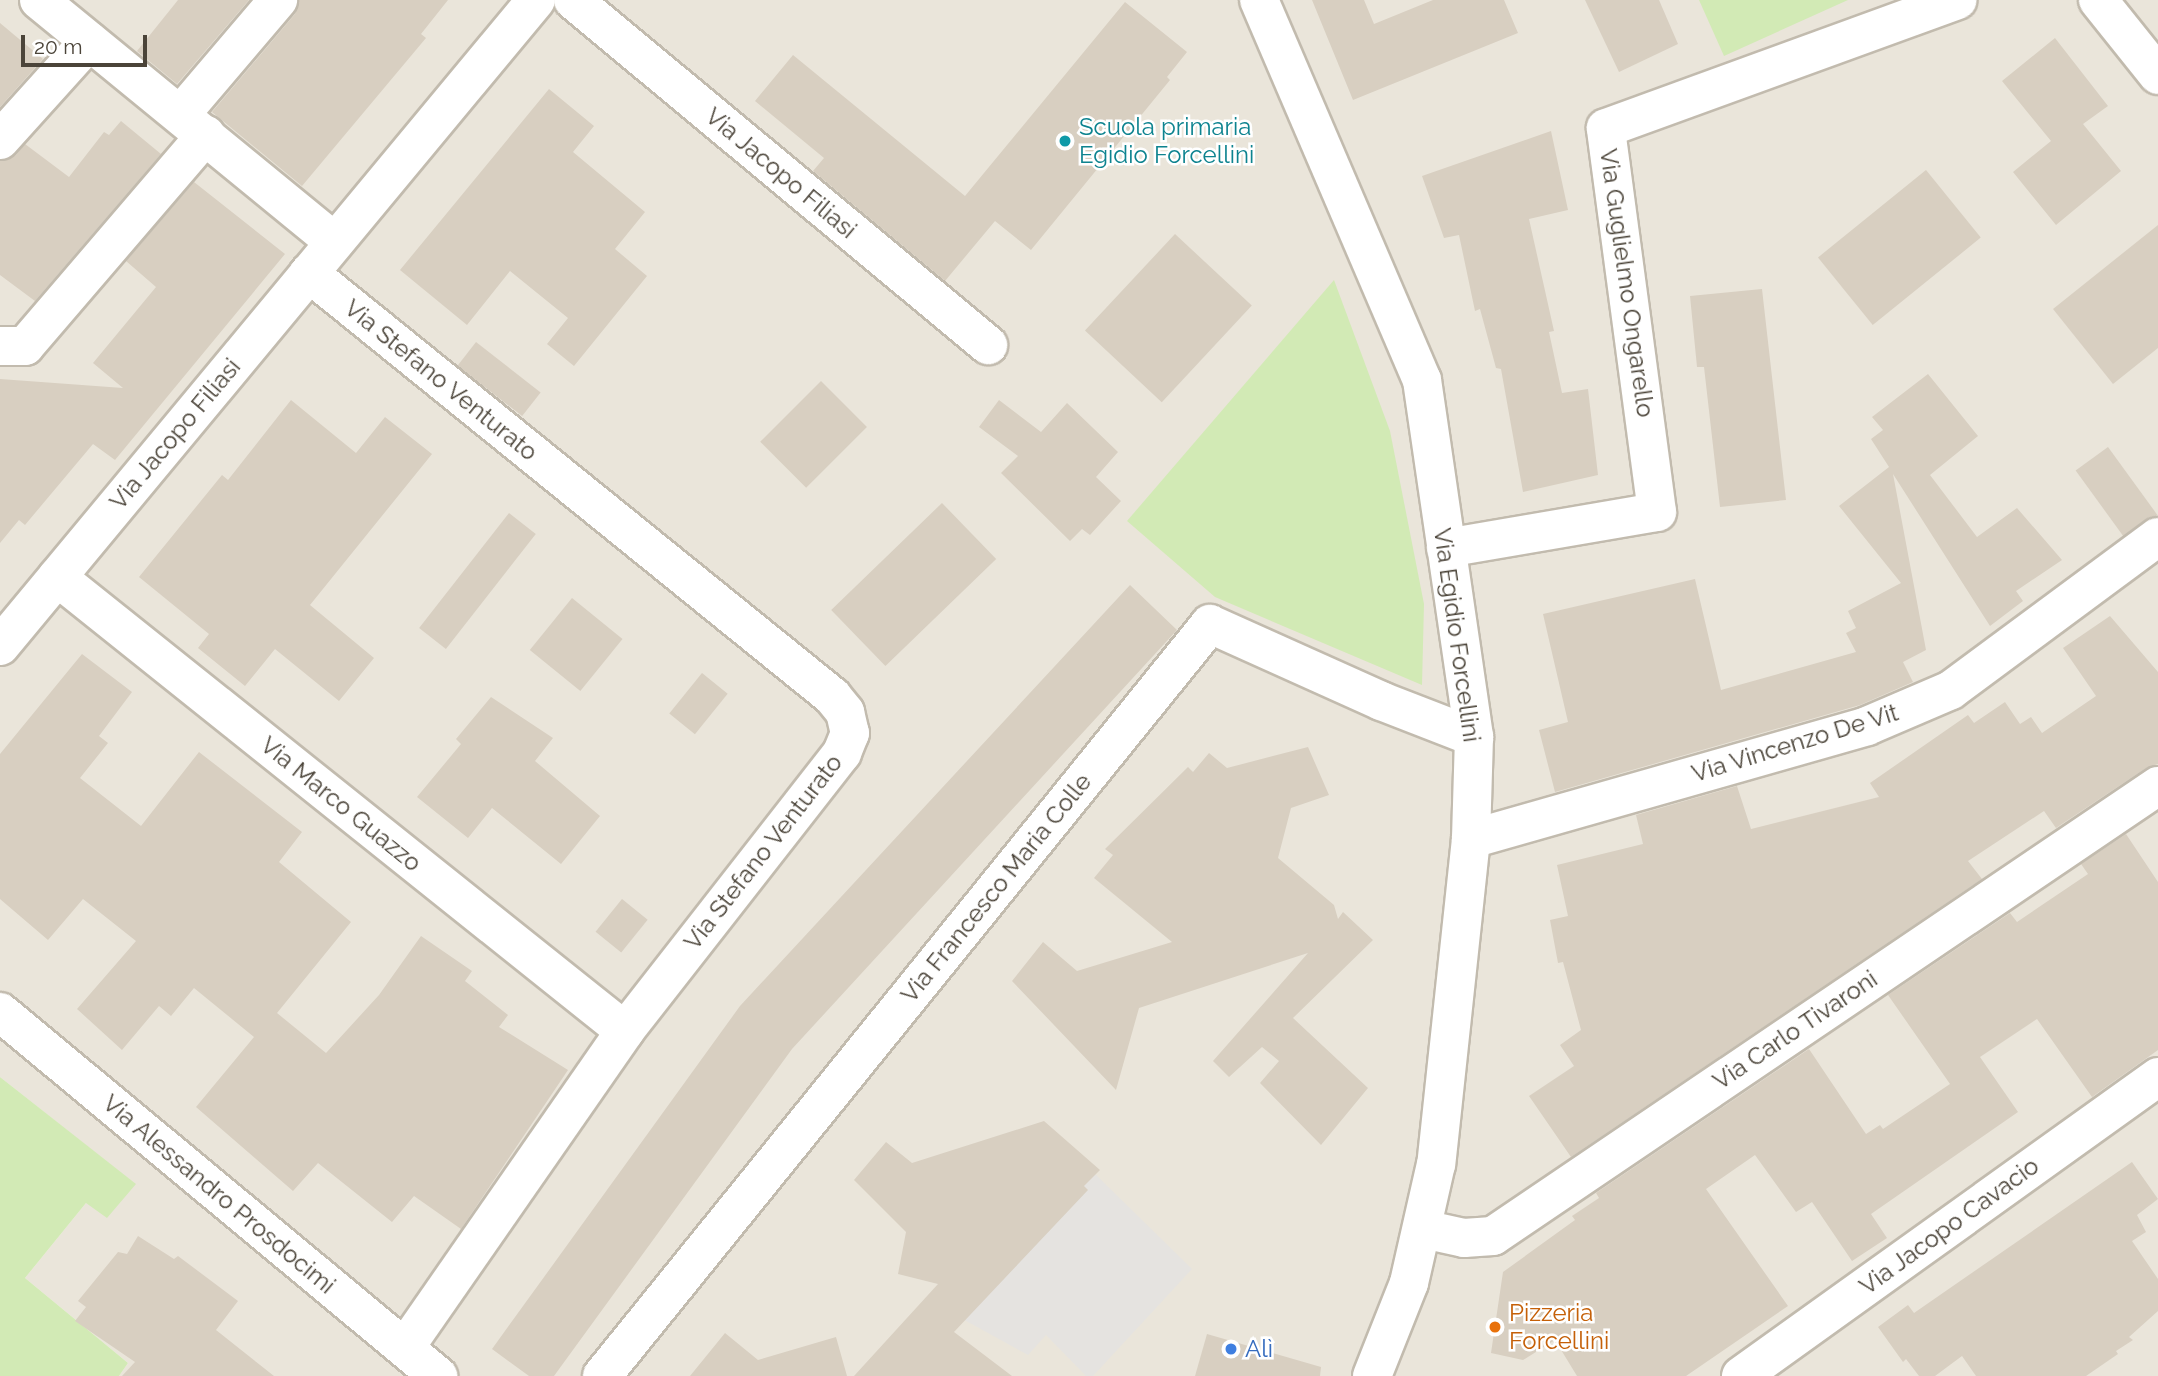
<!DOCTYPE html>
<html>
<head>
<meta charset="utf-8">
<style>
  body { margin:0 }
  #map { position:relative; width:2158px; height:1376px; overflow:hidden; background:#f6f3ec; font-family:Raleway,sans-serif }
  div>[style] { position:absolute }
  .residential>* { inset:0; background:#eae5da }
  .green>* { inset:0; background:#d2eab5 }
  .parking>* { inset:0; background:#e5e3e0 }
  .building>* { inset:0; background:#d8cfc1; transform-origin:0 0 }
  .roads { filter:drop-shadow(2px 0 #c2bbae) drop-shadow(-2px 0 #c2bbae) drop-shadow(0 2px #c2bbae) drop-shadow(0 -2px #c2bbae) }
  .minor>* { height:38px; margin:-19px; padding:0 19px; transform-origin:19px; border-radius:19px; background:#fff }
  .tertiary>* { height:38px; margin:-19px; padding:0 19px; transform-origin:19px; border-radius:19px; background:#fff }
  .dots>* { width:19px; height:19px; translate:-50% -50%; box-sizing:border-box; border:4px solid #fff; border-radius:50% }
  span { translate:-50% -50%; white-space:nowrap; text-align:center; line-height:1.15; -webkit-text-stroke:5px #fff; paint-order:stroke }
  .culture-label { font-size:24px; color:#0d838f }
  .left { translate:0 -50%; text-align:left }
  .street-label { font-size:24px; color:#4b4439 }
  .food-label { font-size:24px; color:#c56008 }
  .shop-label { font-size:24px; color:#366cbe }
  .scale { position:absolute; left:21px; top:35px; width:126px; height:32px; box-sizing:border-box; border:4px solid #4b4439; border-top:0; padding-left:9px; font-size:21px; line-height:24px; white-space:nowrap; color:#4b4439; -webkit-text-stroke:5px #fff; paint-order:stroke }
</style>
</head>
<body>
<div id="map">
  <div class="residential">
    <i style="clip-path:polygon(0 0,2158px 0,2158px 1376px,119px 1376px,128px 1363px,25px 1278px,86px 1203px,135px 1184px,0 1077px)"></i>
  </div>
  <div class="green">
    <i style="clip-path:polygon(1699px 0,1848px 0,1724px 56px)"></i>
    <i style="clip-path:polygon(1334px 280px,1390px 431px,1424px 604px,1422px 685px,1215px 597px,1127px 521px)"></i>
    <i style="clip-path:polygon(0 1077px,136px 1184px,107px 1218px,86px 1203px,25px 1278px,128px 1363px,119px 1376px,0 1376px)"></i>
  </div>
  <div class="parking">
    <i style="clip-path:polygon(1090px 1169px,1192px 1269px,1093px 1376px,1086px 1376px,1046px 1335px,1028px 1355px,959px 1317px)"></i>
  </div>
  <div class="building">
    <i style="clip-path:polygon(178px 0,249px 0,177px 84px,137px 51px)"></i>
    <i style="clip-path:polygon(299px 0,448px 0,421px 34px,426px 38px,302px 186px,212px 112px,295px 14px)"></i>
    <i style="clip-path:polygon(1312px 0,1364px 0,1374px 24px,1433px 0,1504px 0,1518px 33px,1353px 100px)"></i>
    <i style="clip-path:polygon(1585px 0,1659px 0,1678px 44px,1619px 72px)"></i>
    <i style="clip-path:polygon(1125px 2px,1187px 52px,1167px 77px,1170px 80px,1031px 250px,995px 221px,945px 281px,813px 171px,824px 158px,755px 101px,793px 55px,965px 196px)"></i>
    <i style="clip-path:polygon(0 23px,43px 59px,0 107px)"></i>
    <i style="clip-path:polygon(2055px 38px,2108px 106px,2083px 124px,2121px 171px,2056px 225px,2013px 172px,2051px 141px,2002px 81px)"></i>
    <i style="clip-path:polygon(549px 89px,594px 126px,573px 152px,645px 212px,615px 249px,647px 276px,574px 366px,547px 344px,568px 318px,510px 271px,467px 325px,400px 270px)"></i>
    <i style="clip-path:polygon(121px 121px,161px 154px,35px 301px,0 275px,0 161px,16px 155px,25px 144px,69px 177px,104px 132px,109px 135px)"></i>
    <i style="clip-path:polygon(1551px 131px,1568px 210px,1529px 219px,1554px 331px,1549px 332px,1562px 393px,1588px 389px,1598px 475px,1523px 492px,1501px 369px,1496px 368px,1480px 309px,1475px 311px,1459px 235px,1444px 238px,1422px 176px)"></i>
    <i style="left:1926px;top:170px;width:87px;height:139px;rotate:51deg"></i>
    <i style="clip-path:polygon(194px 182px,285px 254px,115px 460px,93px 444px,25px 525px,19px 520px,0 543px,0 379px,123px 388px,93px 363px,156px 287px,126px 261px)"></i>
    <i style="clip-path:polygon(2158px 225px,2158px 348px,2113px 384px,2053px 309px)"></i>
    <i style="left:1175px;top:234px;width:105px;height:132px;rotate:43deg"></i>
    <i style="clip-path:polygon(1762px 289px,1786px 500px,1720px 507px,1704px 367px,1697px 367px,1690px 296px)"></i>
    <i style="left:476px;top:342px;width:82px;height:30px;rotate:38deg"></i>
    <i style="clip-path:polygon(1928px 374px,1978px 436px,1930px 475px,1977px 537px,2017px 508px,2062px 560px,2016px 591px,2023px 601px,1990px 626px,1893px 474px,1926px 650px,1903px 662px,1913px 682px,1860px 705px,1555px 792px,1539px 730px,1568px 722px,1543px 614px,1695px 579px,1721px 690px,1856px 652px,1846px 633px,1856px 628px,1848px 611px,1901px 583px,1839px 506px,1889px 467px,1871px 439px,1883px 430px,1872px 417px)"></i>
    <i style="left:821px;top:381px;width:65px;height:86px;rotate:45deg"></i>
    <i style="clip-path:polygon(291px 400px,356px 453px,385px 417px,432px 454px,310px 605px,374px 658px,339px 701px,275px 649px,245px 686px,198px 648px,209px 634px,139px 577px,222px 475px,228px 480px)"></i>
    <i style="clip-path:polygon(999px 400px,1041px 432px,1067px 403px,1118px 452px,1096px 477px,1121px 501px,1090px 535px,1082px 529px,1070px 541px,1001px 473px,1018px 456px,979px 427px)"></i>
    <i style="left:2108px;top:447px;width:84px;height:40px;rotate:54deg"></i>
    <i style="left:942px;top:503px;width:78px;height:154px;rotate:46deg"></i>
    <i style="left:509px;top:513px;width:34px;height:146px;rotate:38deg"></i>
    <i style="clip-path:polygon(1130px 585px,1177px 630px,792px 1049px,554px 1376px,529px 1376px,492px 1349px,740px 1006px)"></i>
    <i style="left:572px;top:598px;width:65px;height:67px;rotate:39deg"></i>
    <i style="clip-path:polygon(2110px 616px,2158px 672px,2158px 764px,2146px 768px,2056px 828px,2044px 811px,1968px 861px,1982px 879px,1571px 1157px,1529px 1096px,1574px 1066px,1560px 1045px,1581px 1030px,1563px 962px,1558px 963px,1550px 920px,1568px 916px,1557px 865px,1643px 844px,1636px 815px,1737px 786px,1751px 829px,1879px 797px,1870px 783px,1968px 715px,1974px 723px,2005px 702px,2020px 724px,2031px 717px,2042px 733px,2096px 696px,2063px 648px)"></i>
    <i style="clip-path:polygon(82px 654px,132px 692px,99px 736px,108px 743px,80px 778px,141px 826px,199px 752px,302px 832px,279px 862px,351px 922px,277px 1013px,326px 1053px,379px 995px,421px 936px,472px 971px,465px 981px,508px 1015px,499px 1027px,568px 1070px,461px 1229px,414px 1196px,392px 1222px,318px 1163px,293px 1191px,196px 1107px,254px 1037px,194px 988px,171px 1016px,159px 1006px,122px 1050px,77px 1009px,136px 941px,83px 899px,48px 940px,0 899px,0 754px)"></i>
    <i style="left:702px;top:673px;width:33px;height:52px;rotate:39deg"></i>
    <i style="clip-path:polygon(491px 697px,553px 738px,535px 761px,600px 816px,561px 864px,492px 808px,468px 838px,417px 797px,461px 744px,456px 739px)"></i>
    <i style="clip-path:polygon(1308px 747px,1329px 795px,1291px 808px,1278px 858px,1334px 905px,1338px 919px,1343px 912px,1373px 940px,1293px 1018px,1368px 1088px,1321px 1145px,1260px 1083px,1279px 1061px,1262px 1047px,1229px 1077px,1213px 1061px,1308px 953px,1139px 1008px,1116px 1090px,1012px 981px,1043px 942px,1077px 971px,1172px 942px,1094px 878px,1113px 855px,1105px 849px,1188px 767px,1193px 772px,1209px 753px,1227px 768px)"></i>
    <i style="clip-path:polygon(2126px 834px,2158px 882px,2158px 1050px,2092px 1097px,2037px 1019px,1980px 1057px,2018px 1112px,1871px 1214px,1887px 1238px,1852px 1261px,1812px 1202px,1796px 1212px,1755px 1155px,1706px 1189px,1788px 1306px,1686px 1376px,1577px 1376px,1555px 1340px,1523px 1360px,1491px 1353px,1503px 1272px,1575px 1220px,1572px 1216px,1599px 1198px,1596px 1193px,1809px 1049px,1866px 1134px,1880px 1125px,1883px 1129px,1950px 1084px,1888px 995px,2010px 913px,2017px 922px,2088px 874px,2081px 864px)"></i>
    <i style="left:622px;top:899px;width:33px;height:42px;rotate:39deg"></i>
    <i style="clip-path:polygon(1044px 1121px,1100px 1170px,1084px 1186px,1088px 1190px,954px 1332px,1012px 1376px,854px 1376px,938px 1284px,898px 1274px,906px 1232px,854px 1180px,886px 1142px,912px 1163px)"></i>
    <i style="clip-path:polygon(2132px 1162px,2158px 1199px,2137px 1215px,2146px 1232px,2132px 1241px,2158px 1279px,2158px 1311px,2129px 1337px,2133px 1340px,2116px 1351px,2118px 1354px,2086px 1376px,1976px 1376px,1962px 1356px,1935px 1376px,1919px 1376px,1906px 1359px,1903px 1362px,1878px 1327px,1908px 1305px,1914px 1313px)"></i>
    <i style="clip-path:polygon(138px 1236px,174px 1259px,178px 1256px,238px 1301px,216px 1330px,274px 1376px,122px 1376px,135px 1362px,75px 1321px,86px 1307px,78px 1301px,118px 1252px,127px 1254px)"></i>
    <i style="clip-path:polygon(725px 1333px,758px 1360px,836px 1337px,847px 1376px,690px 1376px)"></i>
    <i style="clip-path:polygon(1207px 1334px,1321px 1367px,1320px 1376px,1195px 1376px)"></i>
  </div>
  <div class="roads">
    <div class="minor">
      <i style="left:39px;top:0;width:382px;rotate:39.3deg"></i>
      <i style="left:573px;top:0;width:540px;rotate:39.74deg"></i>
      <i style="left:2098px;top:0;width:96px;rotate:51.3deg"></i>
      <i style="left:181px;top:114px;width:150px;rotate:-49.6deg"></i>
      <i style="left:0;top:140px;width:133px;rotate:-48deg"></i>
      <i style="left:309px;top:273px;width:673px;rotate:38.97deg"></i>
      <i style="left:832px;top:696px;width:21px;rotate:51deg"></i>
      <i style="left:845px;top:712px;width:22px;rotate:77deg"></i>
      <i style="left:850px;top:733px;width:22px;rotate:112deg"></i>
      <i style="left:842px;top:753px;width:353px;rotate:128deg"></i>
      <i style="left:625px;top:1031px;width:385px;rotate:124.8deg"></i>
      <i style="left:0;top:346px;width:25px"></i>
      <i style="left:25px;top:346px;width:278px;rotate:-49.4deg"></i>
      <i style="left:1446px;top:548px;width:214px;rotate:-9.7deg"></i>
      <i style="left:1657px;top:512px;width:387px;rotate:-97.6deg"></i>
      <i style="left:1606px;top:128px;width:374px;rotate:-20deg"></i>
      <i style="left:57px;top:577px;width:727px;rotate:38.64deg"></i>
      <i style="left:0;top:646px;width:839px;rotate:-50.32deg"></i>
      <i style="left:1471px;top:839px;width:412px;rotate:-15.9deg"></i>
      <i style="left:1867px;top:726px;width:91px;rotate:-23.2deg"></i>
      <i style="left:1951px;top:690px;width:257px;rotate:-36.5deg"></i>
      <i style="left:0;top:1012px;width:570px;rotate:39.73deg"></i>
      <i style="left:1423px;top:1229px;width:42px;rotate:12.4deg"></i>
      <i style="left:1464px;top:1238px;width:29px;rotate:-4deg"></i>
      <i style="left:1493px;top:1236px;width:803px;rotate:-34.09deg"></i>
      <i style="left:602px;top:1376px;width:967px;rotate:-51.04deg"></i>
      <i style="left:1210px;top:624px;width:188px;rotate:24.2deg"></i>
      <i style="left:1381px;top:701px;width:100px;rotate:21.2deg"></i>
      <i style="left:1741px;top:1376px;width:513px;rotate:-35.64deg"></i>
    </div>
    <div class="tertiary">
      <i style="left:1259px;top:0;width:413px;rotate:66.8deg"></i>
      <i style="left:1422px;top:380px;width:361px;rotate:81.7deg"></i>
      <i style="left:1474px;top:737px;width:102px;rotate:91.7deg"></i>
      <i style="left:1471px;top:839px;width:327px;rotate:96.1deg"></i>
      <i style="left:1436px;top:1164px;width:122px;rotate:102.8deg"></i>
      <i style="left:1409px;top:1283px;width:100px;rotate:111.7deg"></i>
    </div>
  </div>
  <div class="dots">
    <i style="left:1065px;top:141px;background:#0f9aa8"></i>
    <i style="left:1495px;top:1327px;background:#e8710a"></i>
    <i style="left:1231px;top:1349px;background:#3f7fe0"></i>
  </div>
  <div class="culture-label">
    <span class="left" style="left:1079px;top:141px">Scuola primaria<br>Egidio Forcellini</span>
  </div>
  <div class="street-label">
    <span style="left:781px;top:173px;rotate:40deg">Via Jacopo Filiasi</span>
    <span style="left:1627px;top:283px;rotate:82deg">Via Guglielmo Ongarello</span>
    <span style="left:441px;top:380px;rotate:39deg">Via Stefano Venturato</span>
    <span style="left:175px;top:434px;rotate:-50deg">Via Jacopo Filiasi</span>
    <span style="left:1457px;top:635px;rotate:82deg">Via Egidio Forcellini</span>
    <span style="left:1795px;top:743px;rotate:-17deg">Via Vincenzo De Vit</span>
    <span style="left:341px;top:804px;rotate:39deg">Via Marco Guazzo</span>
    <span style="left:763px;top:852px;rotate:-52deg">Via Stefano Venturato</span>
    <span style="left:996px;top:888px;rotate:-51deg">Via Francesco Maria Colle</span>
    <span style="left:1795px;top:1030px;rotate:-34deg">Via Carlo Tivaroni</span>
    <span style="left:219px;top:1194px;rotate:40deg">Via Alessandro Prosdocimi</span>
    <span style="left:1949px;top:1226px;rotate:-36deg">Via Jacopo Cavacio</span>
  </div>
  <div class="food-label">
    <span class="left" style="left:1509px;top:1327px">Pizzeria<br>Forcellini</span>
  </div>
  <div class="shop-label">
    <span class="left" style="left:1245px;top:1349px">Alì</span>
  </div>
  <div class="scale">20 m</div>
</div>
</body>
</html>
